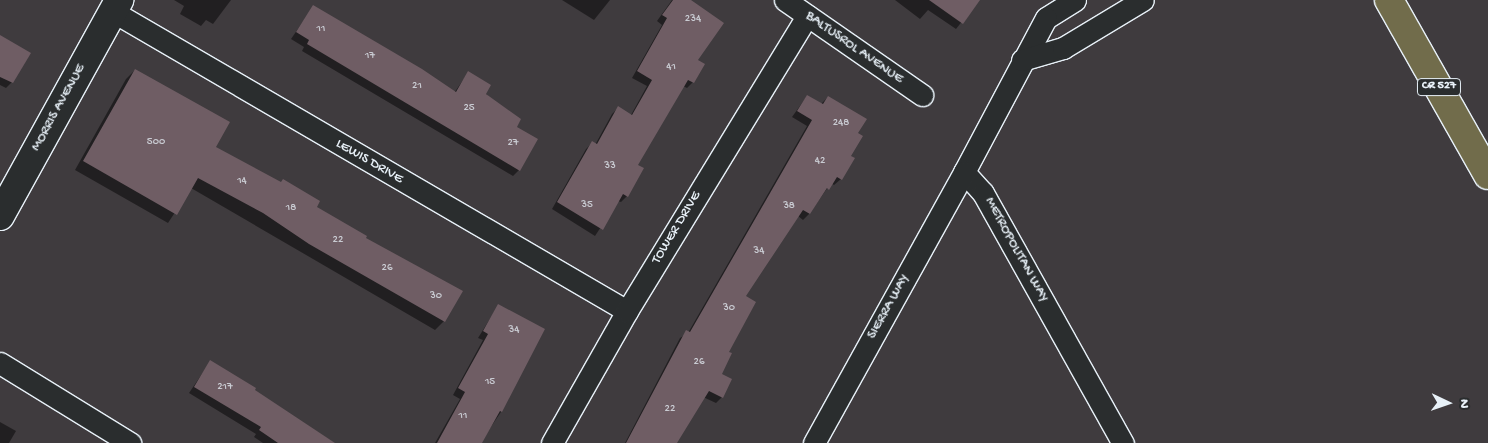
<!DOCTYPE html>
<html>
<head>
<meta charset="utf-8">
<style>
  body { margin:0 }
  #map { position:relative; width:1488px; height:443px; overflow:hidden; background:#3f3b3e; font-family:"Gochi Hand",sans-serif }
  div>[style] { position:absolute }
  .shadow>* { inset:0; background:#0007 }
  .building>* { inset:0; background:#6f5d64 }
  .roads { filter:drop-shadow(1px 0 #e8f1f8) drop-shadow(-1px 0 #e8f1f8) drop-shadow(0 1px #e8f1f8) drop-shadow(0 -1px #e8f1f8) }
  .street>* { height:21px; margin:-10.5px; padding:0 10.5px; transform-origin:10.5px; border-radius:10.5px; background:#2a2d2e }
  .secondary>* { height:28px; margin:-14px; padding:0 14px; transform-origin:14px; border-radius:14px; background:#2a2d2e }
  .primary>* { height:28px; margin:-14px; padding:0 14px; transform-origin:14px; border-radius:14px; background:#716c4b }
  span { translate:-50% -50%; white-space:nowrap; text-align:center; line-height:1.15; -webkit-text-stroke:5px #2a2d2e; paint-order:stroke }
  .number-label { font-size:11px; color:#caccd3 }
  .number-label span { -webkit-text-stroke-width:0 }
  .shield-label span { padding:1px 4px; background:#2a2d2e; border:1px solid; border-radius:4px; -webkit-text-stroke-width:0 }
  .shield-label { font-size:12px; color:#e8f1f8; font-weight:700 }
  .street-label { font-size:14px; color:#e8f1f8 }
  .north { position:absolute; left:1423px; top:378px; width:50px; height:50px; -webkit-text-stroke:4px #2a2d2e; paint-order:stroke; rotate:93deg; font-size:14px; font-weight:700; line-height:20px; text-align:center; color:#e8f1f8 }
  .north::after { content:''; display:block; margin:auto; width:18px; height:22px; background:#e8f1f8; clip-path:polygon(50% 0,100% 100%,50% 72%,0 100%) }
</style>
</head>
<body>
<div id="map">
  <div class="shadow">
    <i style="clip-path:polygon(174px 0,231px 0,213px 24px,206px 20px,201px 26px,180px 14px,184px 6px)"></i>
    <i style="clip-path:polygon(562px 0,610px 0,594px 20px)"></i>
    <i style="clip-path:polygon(672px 0,689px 0,697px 60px,693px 82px,687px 88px,683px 86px,637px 165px,627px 196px,621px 202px,618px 201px,595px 236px,552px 209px,586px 149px,592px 143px,595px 145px,612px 114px,618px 108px,631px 115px,647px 86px,632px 78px,662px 25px,657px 21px)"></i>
    <i style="clip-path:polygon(895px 0,969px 0,975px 5px,956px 29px,928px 10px,920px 19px)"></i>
    <i style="clip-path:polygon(313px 7px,454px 93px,468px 73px,516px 128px,519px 170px,513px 176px,302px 51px,304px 47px,291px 39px)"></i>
    <i style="clip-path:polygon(0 36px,12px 82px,6px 88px,0 85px)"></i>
    <i style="clip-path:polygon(135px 70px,214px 147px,364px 238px,444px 321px,435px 330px,191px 188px,168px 223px,75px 170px,126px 79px)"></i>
    <i style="clip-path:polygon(807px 96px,821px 104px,828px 97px,857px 133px,849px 156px,853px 158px,841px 179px,834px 185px,831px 183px,809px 214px,803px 220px,798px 216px,744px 296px,720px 375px,722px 397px,716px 403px,703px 397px,675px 443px,625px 443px,680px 338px,688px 333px,807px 126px,792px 117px)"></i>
    <i style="clip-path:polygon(498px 306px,543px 330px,501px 412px,480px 443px,435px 443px,460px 399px,453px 395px,483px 340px,478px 338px)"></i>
    <i style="clip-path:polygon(210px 362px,334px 443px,263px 443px,254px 437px,256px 434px,189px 393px)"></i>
    <i style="clip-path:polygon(0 422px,16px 431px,9px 443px,0 443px)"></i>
  </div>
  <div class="building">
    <i style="clip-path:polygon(673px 0,691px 0,724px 23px,698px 60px,705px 64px,694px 83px,688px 80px,638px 165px,644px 168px,628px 197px,623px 194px,603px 230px,557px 202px,592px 141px,597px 144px,618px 106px,632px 115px,652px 80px,637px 71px,667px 18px,662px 15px)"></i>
    <i style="clip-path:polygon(929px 0,980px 0,963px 24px)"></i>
    <i style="clip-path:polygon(313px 5px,422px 69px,456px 92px,468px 71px,491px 85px,486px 94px,521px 119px,517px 127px,538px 139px,520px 171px,307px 44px,309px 40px,296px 32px)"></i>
    <i style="clip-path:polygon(0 35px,31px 53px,13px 83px,0 77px)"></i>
    <i style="clip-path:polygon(135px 69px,230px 122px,216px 147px,281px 182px,283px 179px,320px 201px,317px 207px,367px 236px,366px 238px,463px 291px,445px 322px,309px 244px,263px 213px,198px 178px,177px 215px,83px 161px)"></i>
    <i style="clip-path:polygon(807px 95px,823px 104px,828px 96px,867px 119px,858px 133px,863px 136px,851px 156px,855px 158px,842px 180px,837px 177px,829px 190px,827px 188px,810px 214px,803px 210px,746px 296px,756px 302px,729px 352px,732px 353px,722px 374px,732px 379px,723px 398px,709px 391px,677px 443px,626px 443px,686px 330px,690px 332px,812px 120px,797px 111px)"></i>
    <i style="clip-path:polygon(498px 304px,545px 329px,502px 412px,500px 411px,482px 443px,437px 443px,465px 392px,458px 388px,488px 334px,483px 331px)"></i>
    <i style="clip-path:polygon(210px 360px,256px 388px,255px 390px,335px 443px,278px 443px,259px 430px,261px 427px,194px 387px)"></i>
  </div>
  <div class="roads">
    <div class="street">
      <i style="left:785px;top:0;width:167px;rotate:34.7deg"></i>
      <i style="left:1075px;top:0;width:34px;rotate:148deg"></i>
      <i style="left:1046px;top:18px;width:174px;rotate:118deg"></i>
      <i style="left:964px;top:172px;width:28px;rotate:48deg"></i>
      <i style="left:983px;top:193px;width:287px;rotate:60.8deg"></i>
      <i style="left:112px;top:11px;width:596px;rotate:30.22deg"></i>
      <i style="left:1022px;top:60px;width:43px;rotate:-16.3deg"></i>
      <i style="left:1063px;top:48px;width:93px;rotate:-31deg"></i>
      <i style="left:0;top:363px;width:153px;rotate:31.6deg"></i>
      <i style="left:552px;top:443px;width:152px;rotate:-60.4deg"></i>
      <i style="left:627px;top:311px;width:346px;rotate:-58.6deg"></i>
      <i style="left:814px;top:443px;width:310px;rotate:-61deg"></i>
    </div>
    <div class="secondary">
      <i style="left:0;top:216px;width:247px;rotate:-61.1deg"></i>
    </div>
    <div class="primary">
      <i style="left:1389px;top:0;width:201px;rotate:60.5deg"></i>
    </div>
  </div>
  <div class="number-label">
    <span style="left:693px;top:19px">234</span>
    <span style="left:321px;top:29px">11</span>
    <span style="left:370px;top:56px">17</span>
    <span style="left:671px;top:67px">41</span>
    <span style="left:417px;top:86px">21</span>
    <span style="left:469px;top:108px">25</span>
    <span style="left:841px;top:123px">248</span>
    <span style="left:156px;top:142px">500</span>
    <span style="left:513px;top:143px">27</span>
    <span style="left:820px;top:161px">42</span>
    <span style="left:610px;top:166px">33</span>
    <span style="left:242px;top:181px">14</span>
    <span style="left:587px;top:205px">35</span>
    <span style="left:789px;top:206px">38</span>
    <span style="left:291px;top:208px">18</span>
    <span style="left:338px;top:240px">22</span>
    <span style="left:759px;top:251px">34</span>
    <span style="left:387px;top:268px">26</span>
    <span style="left:436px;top:296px">30</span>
    <span style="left:729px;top:308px">30</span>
    <span style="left:514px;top:330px">34</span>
    <span style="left:699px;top:362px">26</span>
    <span style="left:490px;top:382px">15</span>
    <span style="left:225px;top:387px">217</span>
    <span style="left:670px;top:409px">22</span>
    <span style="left:463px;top:416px">11</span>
  </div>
  <div class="shield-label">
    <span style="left:1439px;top:87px">CR 527</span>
  </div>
  <div class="street-label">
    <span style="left:854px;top:48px;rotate:35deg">BALTUSROL AVENUE</span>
    <span style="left:59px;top:108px;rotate:-61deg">MORRIS AVENUE</span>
    <span style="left:369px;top:162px;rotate:30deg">LEWIS DRIVE</span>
    <span style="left:677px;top:228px;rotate:-59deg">TOWER DRIVE</span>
    <span style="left:1016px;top:250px;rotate:61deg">METROPOLITAN WAY</span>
    <span style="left:889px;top:307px;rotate:-61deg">SIERRA WAY</span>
  </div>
  <div class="north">N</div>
</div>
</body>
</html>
